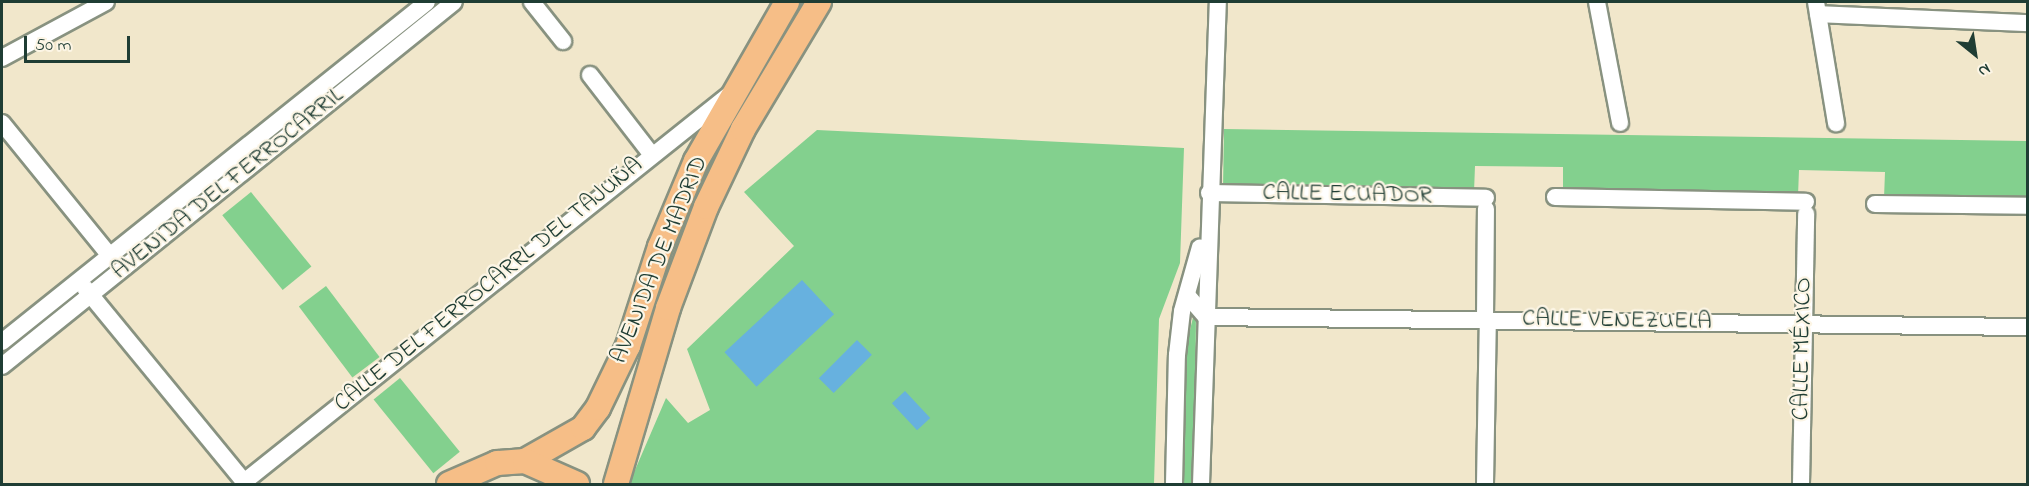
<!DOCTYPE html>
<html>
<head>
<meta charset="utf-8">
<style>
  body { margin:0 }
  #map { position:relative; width:2029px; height:486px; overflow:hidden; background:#f1e7cb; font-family:"Indie Flower",sans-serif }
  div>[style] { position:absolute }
  .green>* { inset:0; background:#83d08e; transform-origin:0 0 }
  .water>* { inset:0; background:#67b1df; transform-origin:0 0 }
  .roads { filter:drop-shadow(2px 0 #889280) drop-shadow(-2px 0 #889280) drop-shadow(0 2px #889280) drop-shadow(0 -2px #889280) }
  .minor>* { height:16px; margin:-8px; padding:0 8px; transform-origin:8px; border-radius:8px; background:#fff }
  .highway>* { height:24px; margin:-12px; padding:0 12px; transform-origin:12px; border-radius:12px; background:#f6be87 }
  span { translate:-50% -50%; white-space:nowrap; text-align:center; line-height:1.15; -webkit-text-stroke:4.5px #fcf5e5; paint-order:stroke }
  .street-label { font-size:24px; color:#1f3d34 }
  .frame { position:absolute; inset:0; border:3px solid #1f3d34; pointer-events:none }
  .north { position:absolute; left:1945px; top:24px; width:60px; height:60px; -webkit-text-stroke:4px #fcf5e5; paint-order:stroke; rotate:150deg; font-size:16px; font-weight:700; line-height:24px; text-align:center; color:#1f3d34 }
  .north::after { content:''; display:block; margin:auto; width:21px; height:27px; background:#1f3d34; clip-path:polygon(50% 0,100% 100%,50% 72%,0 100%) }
  .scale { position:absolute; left:24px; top:36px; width:106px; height:27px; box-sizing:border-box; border:3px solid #1f3d34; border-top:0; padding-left:8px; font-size:18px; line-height:21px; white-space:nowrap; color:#1f3d34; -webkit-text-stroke:4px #fcf5e5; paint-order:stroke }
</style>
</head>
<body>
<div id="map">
  <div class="green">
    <i style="clip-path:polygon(1224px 129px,2027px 141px,2027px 200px,1884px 198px,1885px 172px,1799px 170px,1798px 196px,1563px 192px,1563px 167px,1475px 166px,1474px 192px,1223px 188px)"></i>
    <i style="clip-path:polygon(817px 130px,1184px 148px,1180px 263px,1159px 319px,1154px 484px,629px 484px,666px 398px,688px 423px,710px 410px,687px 349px,794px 246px,744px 192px)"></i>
    <i style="left:251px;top:192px;width:96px;height:37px;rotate:51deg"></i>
    <i style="left:326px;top:286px;width:89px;height:34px;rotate:53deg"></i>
    <i style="clip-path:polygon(1196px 305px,1195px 484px,1180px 484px,1184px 355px)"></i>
    <i style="left:400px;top:378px;width:95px;height:34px;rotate:51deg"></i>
  </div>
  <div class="water">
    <i style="left:802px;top:280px;width:47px;height:106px;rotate:47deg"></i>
    <i style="left:857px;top:340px;width:21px;height:54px;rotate:45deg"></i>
    <i style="left:905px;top:391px;width:37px;height:18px;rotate:47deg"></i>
  </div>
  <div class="roads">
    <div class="minor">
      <i style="left:532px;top:2px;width:50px;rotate:51.5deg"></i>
      <i style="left:1597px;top:2px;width:123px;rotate:79.2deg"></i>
      <i style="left:1816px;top:2px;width:123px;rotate:80.6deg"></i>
      <i style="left:1818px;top:14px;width:210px;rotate:2.5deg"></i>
      <i style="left:2px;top:58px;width:118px;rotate:-28.3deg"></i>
      <i style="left:590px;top:75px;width:100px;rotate:52.3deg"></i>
      <i style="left:2px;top:123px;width:171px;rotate:50.9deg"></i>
      <i style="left:1209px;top:193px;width:277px;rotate:1deg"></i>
      <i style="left:1555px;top:197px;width:251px;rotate:1.1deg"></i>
      <i style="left:1875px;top:204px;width:153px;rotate:0.7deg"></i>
      <i style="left:85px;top:288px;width:254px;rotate:50.6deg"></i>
      <i style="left:1187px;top:295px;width:29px;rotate:49deg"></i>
      <i style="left:1206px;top:317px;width:822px;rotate:0.7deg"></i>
      <i style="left:1485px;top:319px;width:110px;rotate:-89.5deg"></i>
      <i style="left:2px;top:342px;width:544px;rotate:-38.66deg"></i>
      <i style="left:2px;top:366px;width:580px;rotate:-38.84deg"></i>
      <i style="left:244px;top:482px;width:622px;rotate:-38.6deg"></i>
      <i style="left:1174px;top:484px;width:129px;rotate:-88.7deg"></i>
      <i style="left:1177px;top:355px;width:44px;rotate:-83.5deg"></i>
      <i style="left:1182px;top:311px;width:66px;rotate:-74.3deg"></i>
      <i style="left:1201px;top:484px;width:482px;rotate:-88deg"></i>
      <i style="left:1485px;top:484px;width:165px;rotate:-89deg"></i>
      <i style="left:1801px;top:484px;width:270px;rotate:-88.9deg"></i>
    </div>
    <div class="highway">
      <i style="left:525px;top:461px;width:67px;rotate:-29.6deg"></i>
      <i style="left:583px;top:428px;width:25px;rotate:-53deg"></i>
      <i style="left:598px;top:408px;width:69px;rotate:-64.2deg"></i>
      <i style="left:628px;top:346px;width:104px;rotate:-72.1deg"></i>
      <i style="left:660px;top:247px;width:93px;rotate:-67.3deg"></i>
      <i style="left:696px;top:161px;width:183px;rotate:-60.2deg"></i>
      <i style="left:449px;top:484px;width:52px;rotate:-23.6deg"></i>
      <i style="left:497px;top:463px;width:28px;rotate:-4deg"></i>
      <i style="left:525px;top:461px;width:57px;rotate:23.9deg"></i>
      <i style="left:616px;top:484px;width:184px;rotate:-73.5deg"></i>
      <i style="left:668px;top:308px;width:108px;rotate:-69.4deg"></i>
      <i style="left:706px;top:207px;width:86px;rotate:-64.6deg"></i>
      <i style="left:743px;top:129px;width:148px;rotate:-59.1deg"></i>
    </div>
  </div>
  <div class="street-label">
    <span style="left:228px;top:184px;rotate:-39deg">AVENIDA DEL FERROCARRIL</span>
    <span style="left:1347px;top:195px;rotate:1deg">CALLE ECUADOR</span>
    <span style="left:660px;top:260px;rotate:-68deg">AVENIDA DE MADRID</span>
    <span style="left:489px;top:285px;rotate:-39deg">CALLE DEL FERROCARRL DEL TAJUÑA</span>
    <span style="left:1617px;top:321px;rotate:1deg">CALLE VENEZUELA</span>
    <span style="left:1803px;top:349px;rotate:-89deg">CALLE MÉXICO</span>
  </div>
  <div class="frame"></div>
  <div class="north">N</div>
  <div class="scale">50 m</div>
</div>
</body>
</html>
